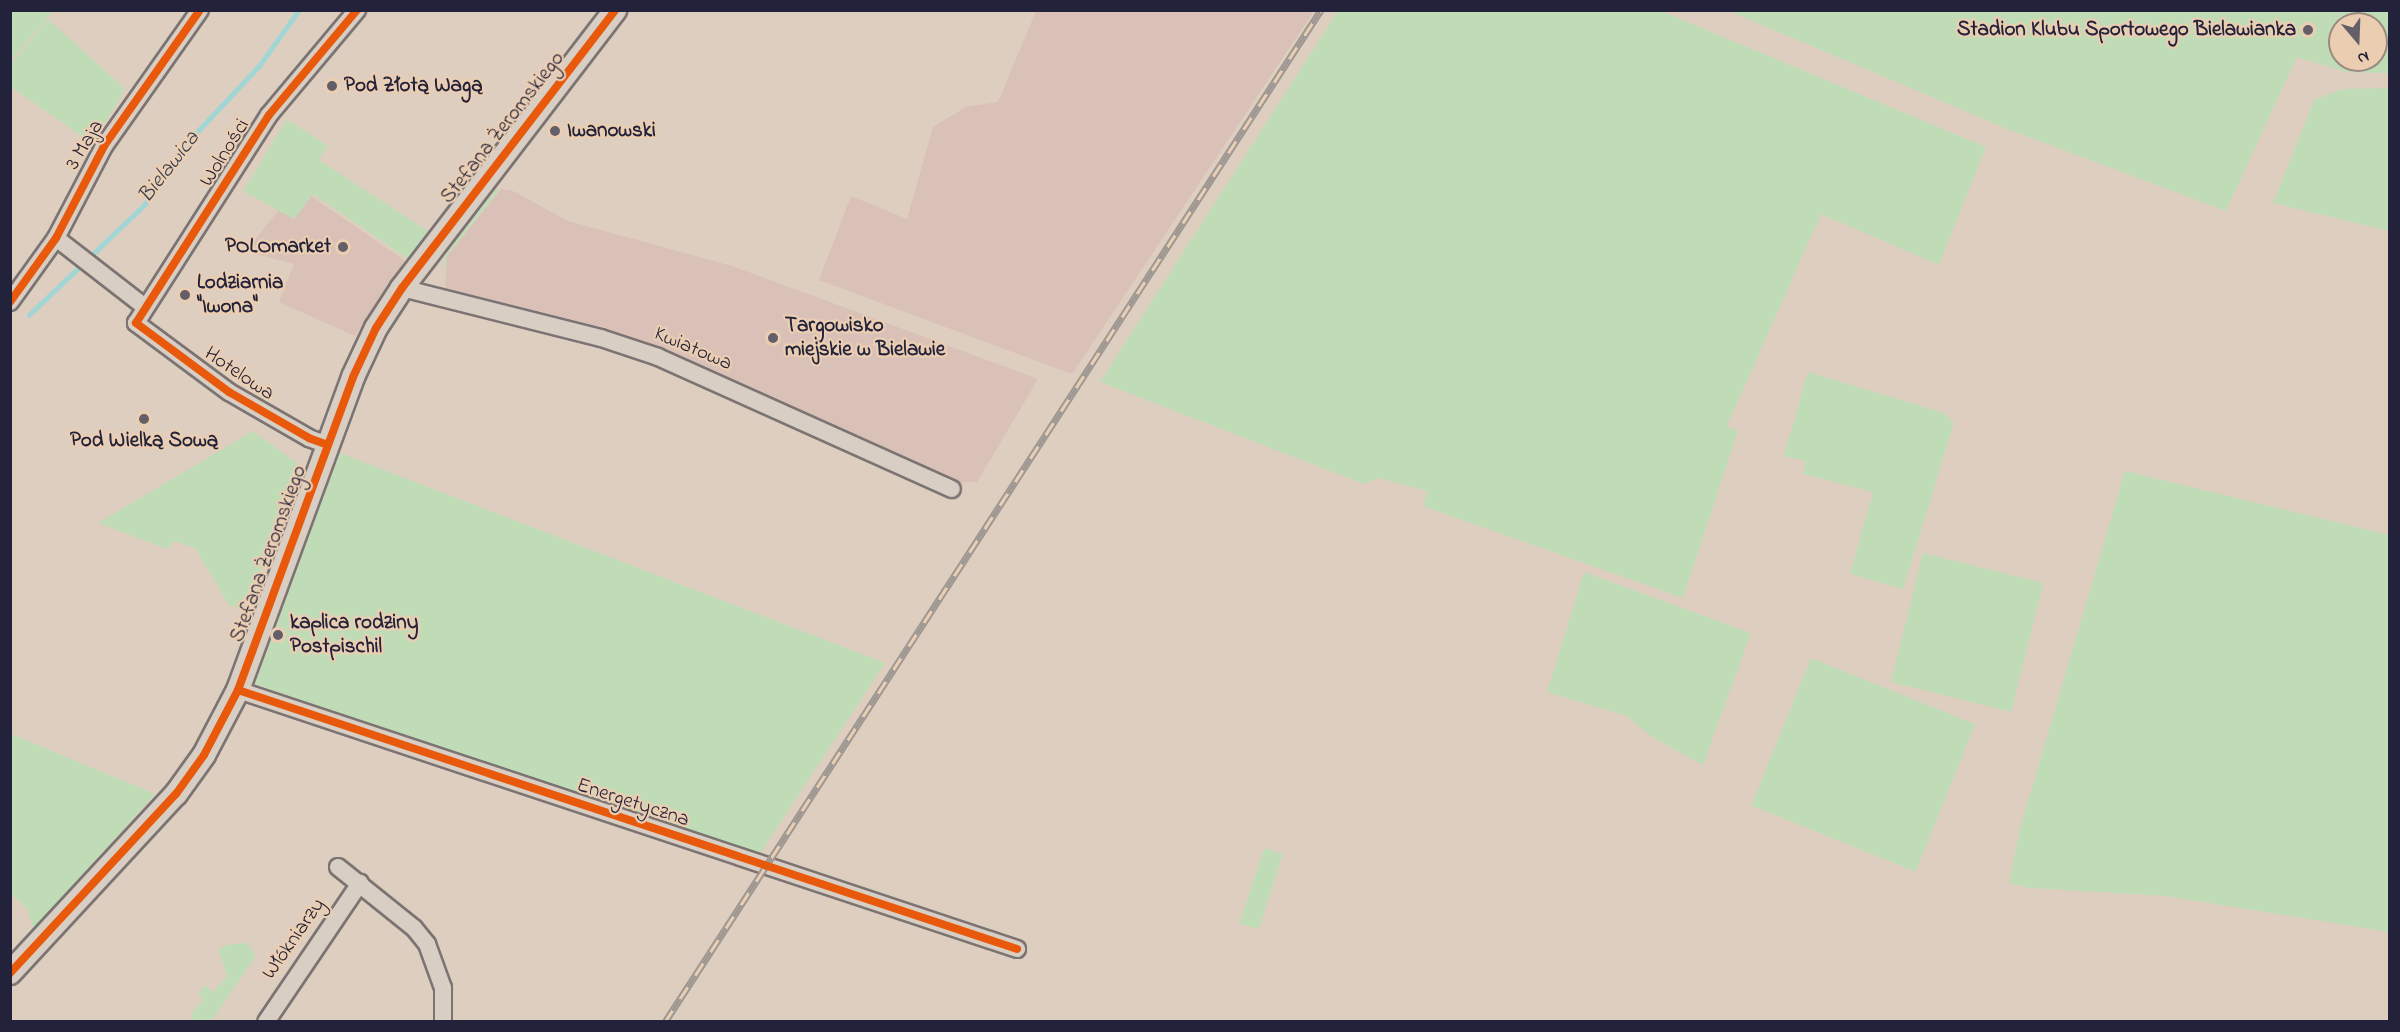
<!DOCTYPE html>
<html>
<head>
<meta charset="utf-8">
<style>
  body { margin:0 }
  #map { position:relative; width:2400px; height:1032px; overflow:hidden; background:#decebf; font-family:"Indie Flower",sans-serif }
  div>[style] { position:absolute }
  .built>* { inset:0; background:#d9c1b7 }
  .green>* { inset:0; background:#c0dcb7; transform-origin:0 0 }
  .stream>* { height:4.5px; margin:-2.25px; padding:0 2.25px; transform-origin:2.25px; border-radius:2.25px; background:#a1d6d4 }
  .roads { filter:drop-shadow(2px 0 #7b7472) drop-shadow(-2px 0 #7b7472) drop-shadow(0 2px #7b7472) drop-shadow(0 -2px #7b7472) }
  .street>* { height:16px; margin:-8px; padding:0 8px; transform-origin:8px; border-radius:8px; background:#d9cec4 }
  .secondary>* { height:22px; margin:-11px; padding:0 11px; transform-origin:11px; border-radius:11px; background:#d9cec4 }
  .rail>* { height:7px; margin-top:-3.5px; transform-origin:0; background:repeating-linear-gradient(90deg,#ebceb2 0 14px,#9e9792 0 28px); box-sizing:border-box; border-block:2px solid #9e9792 }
  .cycleway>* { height:8px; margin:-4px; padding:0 4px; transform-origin:4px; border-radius:4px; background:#e8590c }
  .dots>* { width:16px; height:16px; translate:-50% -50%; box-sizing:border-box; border:3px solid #ebceb2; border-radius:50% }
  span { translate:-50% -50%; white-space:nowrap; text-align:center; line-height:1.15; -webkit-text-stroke:4.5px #ebceb2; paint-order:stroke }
  .poi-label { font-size:21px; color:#22223b; font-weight:700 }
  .right { translate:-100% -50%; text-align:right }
  .left { translate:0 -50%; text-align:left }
  .street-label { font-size:21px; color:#22223b }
  .water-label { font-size:22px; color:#313d53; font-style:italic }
  .frame { position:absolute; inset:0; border:12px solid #22223b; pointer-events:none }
  .north { position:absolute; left:2328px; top:12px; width:60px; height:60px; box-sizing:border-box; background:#ebceb2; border:2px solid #9b8982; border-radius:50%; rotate:161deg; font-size:16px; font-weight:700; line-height:24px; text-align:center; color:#22223b }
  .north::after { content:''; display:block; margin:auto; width:21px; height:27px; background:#645e69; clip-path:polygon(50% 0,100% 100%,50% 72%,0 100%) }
</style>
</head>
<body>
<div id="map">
  <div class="built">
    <i style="clip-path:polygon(1036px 11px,1314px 11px,1072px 374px,819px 280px,851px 196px,907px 219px,933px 127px,966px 107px,998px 102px)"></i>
    <i style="clip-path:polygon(298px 187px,407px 262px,355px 336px,279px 302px,294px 264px,245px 251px)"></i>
    <i style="clip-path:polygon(501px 189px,511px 190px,568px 221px,732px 266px,1038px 379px,977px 482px,954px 483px,664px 352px,607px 331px,445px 290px,447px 256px)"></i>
  </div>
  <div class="green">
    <i style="clip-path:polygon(11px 10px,53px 11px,11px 61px,10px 11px)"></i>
    <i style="clip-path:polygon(1338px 11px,1661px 11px,1986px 147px,1939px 265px,1821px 214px,1727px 426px,1738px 431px,1683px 598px,1423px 506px,1427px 491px,1379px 478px,1364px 484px,1100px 382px)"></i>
    <i style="clip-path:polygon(evenodd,1729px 11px,2389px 11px,2389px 73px,2346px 72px,2297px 57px,2226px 211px,2007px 129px,1729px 11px,2340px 24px,2376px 24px,2376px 60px,2340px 60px,2340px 24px)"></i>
    <i style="clip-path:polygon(48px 19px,125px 89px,93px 144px,11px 87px,11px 64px)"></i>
    <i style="clip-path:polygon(2389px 88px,2389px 231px,2273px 203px,2314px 100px,2343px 89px)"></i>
    <i style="clip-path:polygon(287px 119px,328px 146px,319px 160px,431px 233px,411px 261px,313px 194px,294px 219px,243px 191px)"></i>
    <i style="clip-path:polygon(497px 188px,498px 192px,447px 256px,443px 286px,445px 255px)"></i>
    <i style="clip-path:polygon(1808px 372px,1944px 413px,1954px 423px,1903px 589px,1850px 574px,1873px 492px,1803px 474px,1806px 461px,1784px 456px)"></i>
    <i style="clip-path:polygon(253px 431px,302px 467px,245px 610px,229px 605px,195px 548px,174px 541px,167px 549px,98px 523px)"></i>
    <i style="clip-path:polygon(340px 453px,885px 663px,759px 855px,255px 684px)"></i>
    <i style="clip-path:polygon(2125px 471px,2389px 535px,2389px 932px,2166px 896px,2030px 888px,2009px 883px,2019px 832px)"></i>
    <i style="left:1923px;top:553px;width:124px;height:133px;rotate:14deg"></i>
    <i style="clip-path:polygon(1584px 572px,1751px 633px,1703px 765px,1652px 737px,1627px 716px,1547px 692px)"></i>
    <i style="left:1811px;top:658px;width:177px;height:159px;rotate:22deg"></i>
    <i style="clip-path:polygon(11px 734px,155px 794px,33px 929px,28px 909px,11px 894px)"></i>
    <i style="left:1264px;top:848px;width:20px;height:79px;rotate:18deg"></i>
    <i style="clip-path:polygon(247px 943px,255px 954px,253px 960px,213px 1019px,191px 1021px,192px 1012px,204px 1000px,198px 994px,205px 985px,213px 992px,227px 977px,219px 950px,225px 945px)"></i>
  </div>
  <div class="stream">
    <i style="left:29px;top:315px;width:159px;rotate:-43.7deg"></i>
    <i style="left:144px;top:205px;width:67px;rotate:-56.5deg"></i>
    <i style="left:181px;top:149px;width:114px;rotate:-46.8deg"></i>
    <i style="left:259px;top:66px;width:69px;rotate:-54.5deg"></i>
  </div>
  <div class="roads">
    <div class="street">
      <i style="left:56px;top:238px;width:113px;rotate:37.8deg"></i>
      <i style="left:402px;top:288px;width:205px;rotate:14.1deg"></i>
      <i style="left:601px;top:338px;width:60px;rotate:18.4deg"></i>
      <i style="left:658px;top:357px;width:322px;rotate:24.2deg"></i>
      <i style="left:10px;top:302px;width:79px;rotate:-54.3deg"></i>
      <i style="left:56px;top:238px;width:104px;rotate:-62.4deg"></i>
      <i style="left:104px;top:146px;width:166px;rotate:-54.8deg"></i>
      <i style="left:328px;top:445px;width:20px;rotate:-160deg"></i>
      <i style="left:309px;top:438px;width:92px;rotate:-150.1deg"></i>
      <i style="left:229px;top:392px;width:116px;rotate:-143.4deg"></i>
      <i style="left:136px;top:323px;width:247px;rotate:-57.4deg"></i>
      <i style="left:269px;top:115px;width:137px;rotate:-50deg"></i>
      <i style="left:238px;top:690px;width:821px;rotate:18.39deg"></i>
      <i style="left:338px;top:867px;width:97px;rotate:38.8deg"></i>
      <i style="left:414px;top:928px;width:21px;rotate:51deg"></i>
      <i style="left:427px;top:944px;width:47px;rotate:70deg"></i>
      <i style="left:443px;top:988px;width:34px;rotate:90deg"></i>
      <i style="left:266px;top:1022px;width:168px;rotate:-55.9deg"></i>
    </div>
    <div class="secondary">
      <i style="left:10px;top:973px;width:244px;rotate:-47.2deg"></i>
      <i style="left:176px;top:794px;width:48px;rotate:-54.3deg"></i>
      <i style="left:204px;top:755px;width:73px;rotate:-62.4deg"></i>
      <i style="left:238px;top:690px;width:333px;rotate:-69.8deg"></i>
      <i style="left:353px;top:377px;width:54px;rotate:-64.9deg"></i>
      <i style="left:376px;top:328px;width:48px;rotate:-57deg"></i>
      <i style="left:402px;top:288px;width:350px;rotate:-52.5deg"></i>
    </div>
  </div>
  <div class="rail">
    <i style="left:665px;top:1022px;width:1206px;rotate:-57.05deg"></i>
  </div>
  <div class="cycleway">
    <i style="left:10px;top:302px;width:79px;rotate:-54.3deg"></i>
    <i style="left:56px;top:238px;width:104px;rotate:-62.4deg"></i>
    <i style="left:104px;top:146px;width:166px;rotate:-54.8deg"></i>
    <i style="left:328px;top:445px;width:20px;rotate:-160deg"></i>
    <i style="left:309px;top:438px;width:92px;rotate:-150.1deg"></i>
    <i style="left:229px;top:392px;width:116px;rotate:-143.4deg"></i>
    <i style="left:136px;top:323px;width:247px;rotate:-57.4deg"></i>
    <i style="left:269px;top:115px;width:137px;rotate:-50deg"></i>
    <i style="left:238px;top:690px;width:821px;rotate:18.39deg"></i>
    <i style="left:10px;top:973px;width:244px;rotate:-47.2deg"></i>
    <i style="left:176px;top:794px;width:48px;rotate:-54.3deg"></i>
    <i style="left:204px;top:755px;width:73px;rotate:-62.4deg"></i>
    <i style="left:238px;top:690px;width:333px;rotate:-69.8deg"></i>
    <i style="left:353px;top:377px;width:54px;rotate:-64.9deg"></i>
    <i style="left:376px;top:328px;width:48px;rotate:-57deg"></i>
    <i style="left:402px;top:288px;width:350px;rotate:-52.5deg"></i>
  </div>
  <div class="dots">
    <i style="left:2308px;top:30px;background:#645e69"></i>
    <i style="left:332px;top:86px;background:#645e69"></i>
    <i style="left:555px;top:131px;background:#645e69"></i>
    <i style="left:343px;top:247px;background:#645e69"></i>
    <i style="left:185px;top:295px;background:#645e69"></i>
    <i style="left:773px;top:338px;background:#645e69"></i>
    <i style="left:144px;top:419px;background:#645e69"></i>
    <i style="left:278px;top:635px;background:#645e69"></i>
  </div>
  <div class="poi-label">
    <span class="right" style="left:2296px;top:30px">Stadion Klubu Sportowego Bielawianka</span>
    <span class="left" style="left:344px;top:86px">Pod Złotą Wagą</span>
    <span class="left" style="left:567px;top:131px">Iwanowski</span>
    <span class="right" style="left:331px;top:247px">POLOmarket</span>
    <span class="left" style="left:197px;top:295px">Lodziarnia<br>"Iwona"</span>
    <span class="left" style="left:785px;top:338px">Targowisko<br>miejskie w Bielawie</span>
    <span style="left:144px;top:441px">Pod Wielką Sową</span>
    <span class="left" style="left:290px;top:635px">kaplica rodziny<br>Postpischil</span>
  </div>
  <div class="street-label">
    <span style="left:503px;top:128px;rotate:-52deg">Stefana Żeromskiego</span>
    <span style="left:85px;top:145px;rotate:-59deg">3 Maja</span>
    <span style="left:225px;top:153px;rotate:-58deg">Wolności</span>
    <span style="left:693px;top:349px;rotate:23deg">Kwiatowa</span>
    <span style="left:239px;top:374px;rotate:34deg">Hotelowa</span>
    <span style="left:269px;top:554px;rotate:-70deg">Stefana Żeromskiego</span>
    <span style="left:633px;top:803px;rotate:18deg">Energetyczna</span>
    <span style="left:294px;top:939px;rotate:-55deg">Włókniarzy</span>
  </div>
  <div class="water-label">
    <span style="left:170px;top:168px;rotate:-52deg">Bielawica</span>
  </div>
  <div class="frame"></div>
  <div class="north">N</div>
</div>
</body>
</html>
